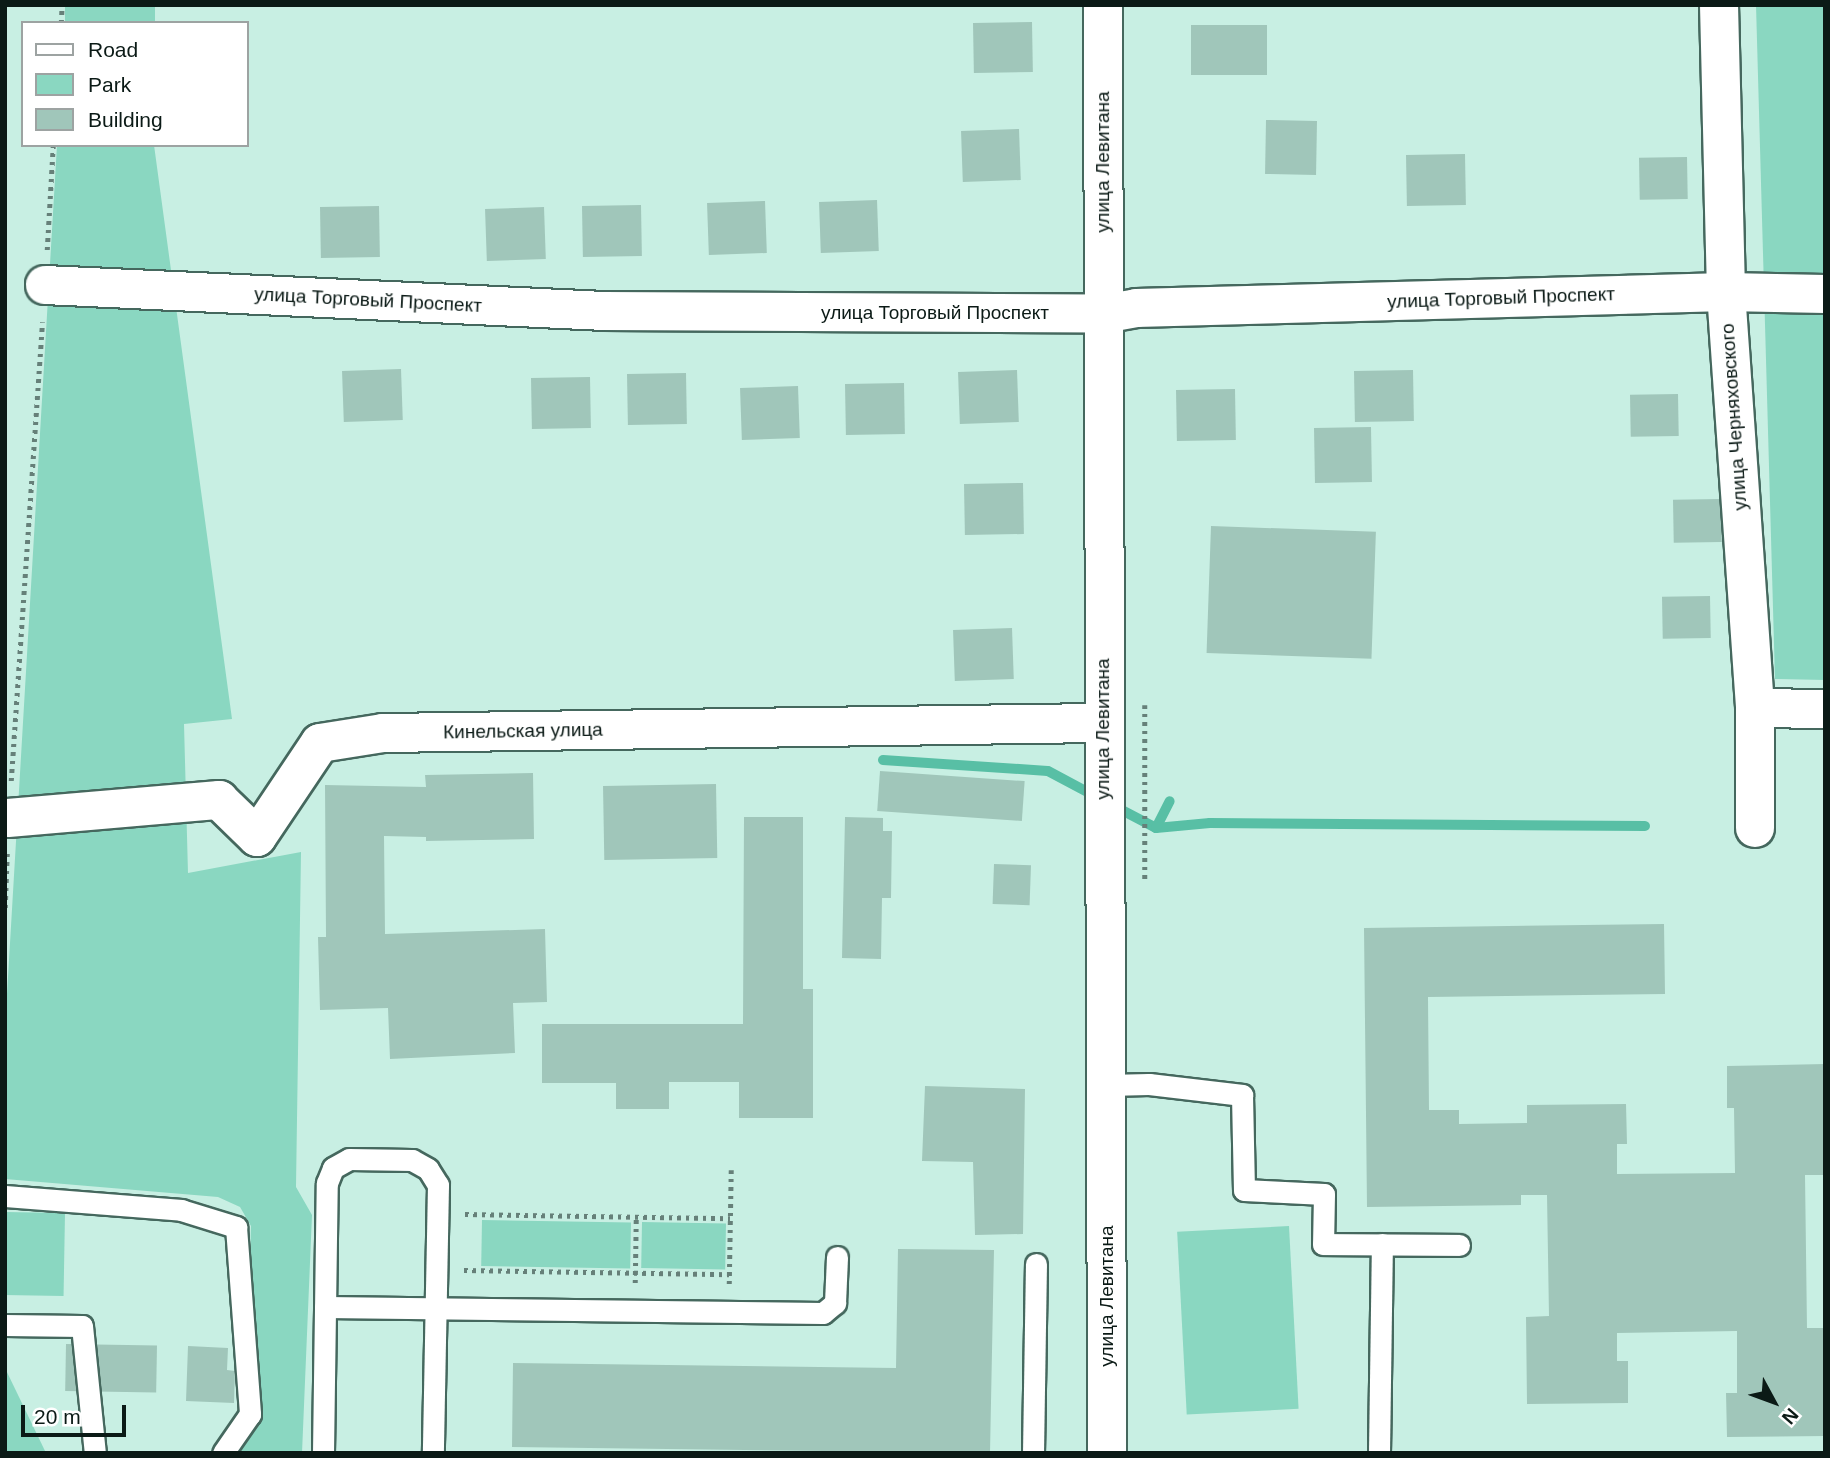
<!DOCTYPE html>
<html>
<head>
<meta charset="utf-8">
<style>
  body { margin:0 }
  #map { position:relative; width:1830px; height:1458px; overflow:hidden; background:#c8efe3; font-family:Helvetica,sans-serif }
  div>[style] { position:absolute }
  .green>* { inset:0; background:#8ad7c1; transform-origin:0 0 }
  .stream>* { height:10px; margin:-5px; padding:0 5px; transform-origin:5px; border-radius:5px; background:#58bfa5 }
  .building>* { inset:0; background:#a0c6ba; transform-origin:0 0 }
  .path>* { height:4.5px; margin-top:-2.25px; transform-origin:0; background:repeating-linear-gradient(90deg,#668079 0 3.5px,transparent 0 8.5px) }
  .roads { filter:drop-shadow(2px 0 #45685e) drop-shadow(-2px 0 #45685e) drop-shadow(0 2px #45685e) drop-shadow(0 -2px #45685e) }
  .lane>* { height:21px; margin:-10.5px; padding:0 10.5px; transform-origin:10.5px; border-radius:10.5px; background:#fff }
  .street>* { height:38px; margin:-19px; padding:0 19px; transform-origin:19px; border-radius:19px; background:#fff }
  .secondary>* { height:38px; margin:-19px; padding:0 19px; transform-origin:19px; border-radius:19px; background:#fff }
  span { translate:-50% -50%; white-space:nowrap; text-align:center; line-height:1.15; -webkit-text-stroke:7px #fff; paint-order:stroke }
  .street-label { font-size:19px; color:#0b1a16 }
  .frame { position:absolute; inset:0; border:7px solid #0b1a16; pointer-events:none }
  .legend { position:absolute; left:21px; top:21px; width:228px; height:126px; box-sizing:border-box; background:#fff; border:2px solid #9da3a2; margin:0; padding:9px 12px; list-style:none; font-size:21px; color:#0b1a16 }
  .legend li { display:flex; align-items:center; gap:14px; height:35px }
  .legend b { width:35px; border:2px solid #9da3a2 }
  .north { position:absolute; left:1739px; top:1367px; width:70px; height:70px; -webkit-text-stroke:5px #fff; paint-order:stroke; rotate:131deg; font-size:19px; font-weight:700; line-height:28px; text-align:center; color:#0b1a16 }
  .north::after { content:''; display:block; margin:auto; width:24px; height:32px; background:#0b1a16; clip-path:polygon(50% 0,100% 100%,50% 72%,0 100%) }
  .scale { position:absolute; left:21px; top:1405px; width:105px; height:32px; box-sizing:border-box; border:4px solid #0b1a16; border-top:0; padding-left:9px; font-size:21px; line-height:24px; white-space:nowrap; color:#0b1a16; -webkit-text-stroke:5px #fff; paint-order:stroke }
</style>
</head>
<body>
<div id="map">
  <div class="green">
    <i style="left:65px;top:5px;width:90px;height:18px"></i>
    <i style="clip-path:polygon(1756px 5px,1825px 5px,1825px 680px,1775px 679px)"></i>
    <i style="clip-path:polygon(57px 145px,154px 145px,232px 719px,184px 724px,188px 873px,301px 852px,296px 1187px,312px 1215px,302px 1453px,241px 1453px,245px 1435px,251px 1226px,240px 1207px,218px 1197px,5px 1179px,5px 1028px)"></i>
    <i style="left:65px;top:1213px;width:83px;height:60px;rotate:91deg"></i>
    <i style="left:482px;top:1220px;width:149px;height:46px;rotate:1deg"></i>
    <i style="left:642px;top:1222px;width:84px;height:46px;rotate:1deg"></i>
    <i style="left:1289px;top:1226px;width:183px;height:112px;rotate:87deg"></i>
    <i style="clip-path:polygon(5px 1368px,46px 1453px,5px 1453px)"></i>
  </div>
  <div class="stream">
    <i style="left:883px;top:760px;width:165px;rotate:3.8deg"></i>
    <i style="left:1048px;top:771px;width:55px;rotate:28deg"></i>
    <i style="left:1114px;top:806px;width:47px;rotate:27.6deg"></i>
    <i style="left:1156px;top:828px;width:54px;rotate:-5.3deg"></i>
    <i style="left:1210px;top:823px;width:435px;rotate:0.4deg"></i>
    <i style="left:1156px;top:828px;width:30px;rotate:-63deg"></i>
  </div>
  <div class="building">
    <i style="left:1032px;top:22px;width:50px;height:59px;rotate:89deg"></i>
    <i style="left:1191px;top:25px;width:76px;height:50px"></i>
    <i style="left:1266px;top:120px;width:51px;height:54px;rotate:1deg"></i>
    <i style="left:1019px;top:129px;width:51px;height:58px;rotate:88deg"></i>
    <i style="left:1465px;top:154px;width:51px;height:59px;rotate:89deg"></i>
    <i style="left:1687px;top:157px;width:42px;height:48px;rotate:89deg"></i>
    <i style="left:877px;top:200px;width:51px;height:58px;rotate:88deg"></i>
    <i style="left:765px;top:201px;width:52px;height:58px;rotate:88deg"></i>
    <i style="left:641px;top:205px;width:51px;height:59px;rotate:89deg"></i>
    <i style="left:379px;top:206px;width:51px;height:59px;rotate:89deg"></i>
    <i style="left:544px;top:207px;width:52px;height:59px;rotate:88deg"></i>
    <i style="left:401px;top:369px;width:51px;height:59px;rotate:88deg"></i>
    <i style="left:1017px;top:370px;width:52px;height:59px;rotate:88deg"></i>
    <i style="left:1413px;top:370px;width:51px;height:59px;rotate:89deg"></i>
    <i style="left:686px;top:373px;width:51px;height:59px;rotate:89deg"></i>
    <i style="left:590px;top:377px;width:51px;height:59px;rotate:89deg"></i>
    <i style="left:904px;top:383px;width:51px;height:59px;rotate:89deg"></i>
    <i style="left:798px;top:386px;width:52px;height:58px;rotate:88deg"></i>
    <i style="left:1235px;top:389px;width:51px;height:59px;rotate:89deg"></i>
    <i style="left:1678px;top:394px;width:42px;height:48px;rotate:89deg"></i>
    <i style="left:1371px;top:427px;width:55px;height:57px;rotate:89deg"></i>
    <i style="left:1023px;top:483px;width:51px;height:59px;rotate:89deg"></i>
    <i style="left:1721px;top:499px;width:43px;height:48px;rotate:89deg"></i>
    <i style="left:1211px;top:526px;width:165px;height:127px;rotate:2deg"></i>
    <i style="left:1710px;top:596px;width:42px;height:48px;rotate:89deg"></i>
    <i style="left:1012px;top:628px;width:51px;height:59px;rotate:88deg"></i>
    <i style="left:880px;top:771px;width:145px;height:40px;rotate:4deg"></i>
    <i style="clip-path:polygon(533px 773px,534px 839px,426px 841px,426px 837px,384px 836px,385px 934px,545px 929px,547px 1002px,513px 1003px,515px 1053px,390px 1059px,388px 1008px,320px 1010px,318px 937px,326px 937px,325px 785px,426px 787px,425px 775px)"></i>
    <i style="left:716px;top:784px;width:74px;height:113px;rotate:89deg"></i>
    <i style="clip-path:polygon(744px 817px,803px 817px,803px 989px,813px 989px,813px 1118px,739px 1118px,739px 1082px,669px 1082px,669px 1109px,616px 1109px,616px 1083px,542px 1083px,542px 1024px,743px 1024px)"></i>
    <i style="clip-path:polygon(845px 817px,883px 818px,883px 831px,892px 831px,891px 898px,882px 898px,881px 959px,842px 958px)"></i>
    <i style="left:994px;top:864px;width:37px;height:40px;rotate:2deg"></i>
    <i style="clip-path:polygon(1664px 924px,1665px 994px,1428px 997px,1429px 1110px,1459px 1110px,1459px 1124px,1527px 1123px,1527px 1105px,1626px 1104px,1627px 1144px,1617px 1144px,1617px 1174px,1735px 1173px,1734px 1108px,1727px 1108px,1727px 1066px,1825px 1064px,1825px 1175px,1805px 1175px,1807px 1328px,1825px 1328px,1825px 1436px,1727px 1437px,1726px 1393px,1737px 1393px,1737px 1331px,1617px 1333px,1617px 1361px,1628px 1361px,1628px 1403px,1527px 1404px,1526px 1317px,1549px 1316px,1547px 1195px,1521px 1195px,1521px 1205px,1367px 1207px,1364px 928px)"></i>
    <i style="clip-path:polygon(925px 1086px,1025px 1089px,1023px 1234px,975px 1235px,973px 1162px,922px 1161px)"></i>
    <i style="clip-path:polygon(898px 1249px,994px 1250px,990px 1453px,512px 1447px,513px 1363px,896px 1368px)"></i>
    <i style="left:66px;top:1344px;width:91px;height:47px;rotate:1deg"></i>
    <i style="clip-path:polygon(188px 1346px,228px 1348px,227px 1370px,235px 1371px,234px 1403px,186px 1401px)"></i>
  </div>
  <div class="path">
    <i style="left:61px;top:23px;width:18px;rotate:-87deg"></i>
    <i style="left:47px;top:250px;width:105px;rotate:-86.7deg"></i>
    <i style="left:1145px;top:705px;width:177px;rotate:90deg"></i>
    <i style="left:11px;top:781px;width:460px;rotate:-86.1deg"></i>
    <i style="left:5px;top:908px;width:55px;rotate:-87.9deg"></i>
    <i style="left:465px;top:1214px;width:265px;rotate:0.9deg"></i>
    <i style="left:464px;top:1270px;width:265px;rotate:0.9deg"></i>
    <i style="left:635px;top:1283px;width:66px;rotate:-89.1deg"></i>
    <i style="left:729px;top:1284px;width:114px;rotate:-89deg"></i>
  </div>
  <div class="roads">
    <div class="lane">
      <i style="left:1107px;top:1085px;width:42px;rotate:-1.4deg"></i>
      <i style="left:1149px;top:1084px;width:94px;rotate:6.7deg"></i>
      <i style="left:1242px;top:1095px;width:95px;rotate:88.8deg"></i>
      <i style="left:1244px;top:1190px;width:80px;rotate:2.9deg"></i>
      <i style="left:1324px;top:1194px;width:50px;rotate:91.1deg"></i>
      <i style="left:1323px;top:1244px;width:136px;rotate:0.4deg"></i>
      <i style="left:5px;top:1196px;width:177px;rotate:4.5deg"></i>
      <i style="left:181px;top:1210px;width:58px;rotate:17.2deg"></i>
      <i style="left:236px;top:1227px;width:188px;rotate:85.7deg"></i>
      <i style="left:250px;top:1414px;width:47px;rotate:124.7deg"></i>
      <i style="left:325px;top:1307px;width:498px;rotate:0.7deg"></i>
      <i style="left:823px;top:1313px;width:16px;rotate:-40deg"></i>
      <i style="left:835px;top:1303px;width:46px;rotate:-87.5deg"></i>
      <i style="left:5px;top:1325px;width:77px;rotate:0.7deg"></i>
      <i style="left:82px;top:1326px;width:128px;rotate:84.2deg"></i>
      <i style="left:323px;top:1453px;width:270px;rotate:-89.2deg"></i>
      <i style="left:327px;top:1183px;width:16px;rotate:-68deg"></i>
      <i style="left:333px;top:1168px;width:18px;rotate:-29deg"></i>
      <i style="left:349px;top:1159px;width:63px;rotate:0.9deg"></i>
      <i style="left:412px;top:1160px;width:18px;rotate:29deg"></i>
      <i style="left:428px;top:1169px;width:19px;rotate:58deg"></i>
      <i style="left:438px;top:1185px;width:268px;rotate:91.1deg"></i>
      <i style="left:1033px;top:1453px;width:189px;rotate:-89.1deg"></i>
      <i style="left:1379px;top:1453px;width:209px;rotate:-89.2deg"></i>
    </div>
    <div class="street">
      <i style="left:1719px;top:5px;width:287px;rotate:88.6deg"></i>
      <i style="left:1726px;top:292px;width:417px;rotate:86deg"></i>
      <i style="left:1755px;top:708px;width:120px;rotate:90deg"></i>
      <i style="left:45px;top:285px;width:560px;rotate:2.66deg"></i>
      <i style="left:604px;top:311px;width:499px;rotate:0.3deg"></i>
      <i style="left:1103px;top:314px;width:34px;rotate:-10deg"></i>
      <i style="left:1136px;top:308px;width:590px;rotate:-1.55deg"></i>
      <i style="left:1726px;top:292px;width:99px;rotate:1.2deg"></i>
      <i style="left:1755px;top:708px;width:70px;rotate:0.8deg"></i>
      <i style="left:8px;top:818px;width:212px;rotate:-4.9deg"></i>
      <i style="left:219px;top:800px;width:53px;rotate:44.2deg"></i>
      <i style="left:257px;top:837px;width:113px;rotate:-56.2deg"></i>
      <i style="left:320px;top:743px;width:64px;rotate:-9deg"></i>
      <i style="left:383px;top:733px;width:720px;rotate:-0.8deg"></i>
    </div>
    <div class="secondary">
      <i style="left:1103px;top:5px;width:1448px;rotate:89.84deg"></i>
    </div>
  </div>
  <div class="street-label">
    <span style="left:1103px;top:162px;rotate:-90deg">улица Левитана</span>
    <span style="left:1501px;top:298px;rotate:-2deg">улица Торговый Проспект</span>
    <span style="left:368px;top:300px;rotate:3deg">улица Торговый Проспект</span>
    <span style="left:935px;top:313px">улица Торговый Проспект</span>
    <span style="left:1734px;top:417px;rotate:-94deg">улица Черняховского</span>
    <span style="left:1103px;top:729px;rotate:-90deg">улица Левитана</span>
    <span style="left:523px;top:731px;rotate:-1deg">Кинельская улица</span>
    <span style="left:1107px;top:1296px;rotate:-90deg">улица Левитана</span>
  </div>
  <div class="frame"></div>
  <ul class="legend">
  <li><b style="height:9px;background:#fff"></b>Road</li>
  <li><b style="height:19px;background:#8ad7c1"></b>Park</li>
  <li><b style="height:19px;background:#a0c6ba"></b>Building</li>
  </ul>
  <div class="north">N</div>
  <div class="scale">20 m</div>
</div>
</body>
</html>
